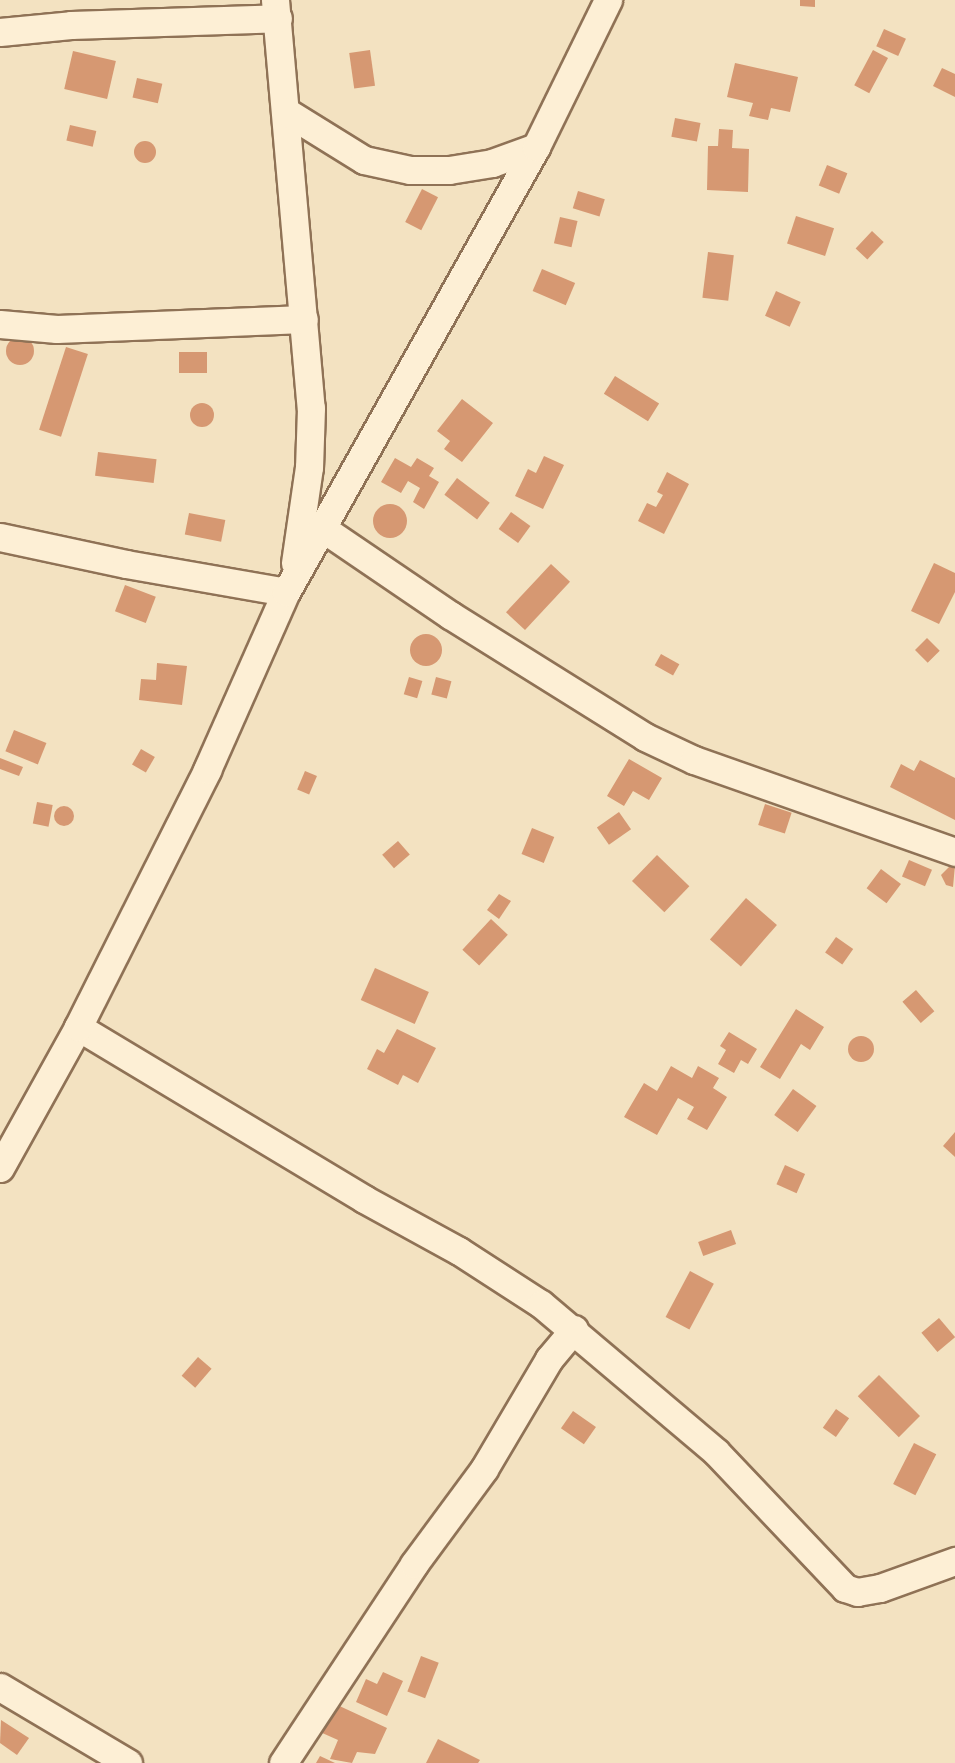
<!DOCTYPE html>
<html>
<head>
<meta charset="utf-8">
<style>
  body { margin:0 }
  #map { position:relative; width:955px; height:1763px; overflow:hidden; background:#f3e2c1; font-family:"Playfair Display",serif }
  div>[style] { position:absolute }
  .building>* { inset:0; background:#d69872; transform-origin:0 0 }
  .round { border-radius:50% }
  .roads { filter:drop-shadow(2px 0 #8f7256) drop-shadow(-2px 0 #8f7256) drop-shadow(0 2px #8f7256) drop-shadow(0 -2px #8f7256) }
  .street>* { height:27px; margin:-13.5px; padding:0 13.5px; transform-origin:13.5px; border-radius:13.5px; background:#fdefd5 }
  span { translate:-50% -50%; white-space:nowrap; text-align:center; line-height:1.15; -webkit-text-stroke:6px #faecd2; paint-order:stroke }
</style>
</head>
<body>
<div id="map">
  <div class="building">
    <i style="clip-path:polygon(800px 0,815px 0,815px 7px,800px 6px)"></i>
    <i style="left:884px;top:29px;width:24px;height:19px;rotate:24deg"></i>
    <i style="left:370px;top:50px;width:36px;height:21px;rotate:82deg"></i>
    <i style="left:873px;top:50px;width:17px;height:40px;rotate:28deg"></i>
    <i style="left:73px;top:51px;width:44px;height:39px;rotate:13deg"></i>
    <i style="clip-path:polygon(735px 63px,798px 77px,790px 112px,771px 108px,768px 120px,749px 116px,753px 103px,727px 97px)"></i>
    <i style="clip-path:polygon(942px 68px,955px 74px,955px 97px,933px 86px)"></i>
    <i style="left:137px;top:78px;width:26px;height:20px;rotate:13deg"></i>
    <i style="left:675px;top:118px;width:26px;height:19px;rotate:11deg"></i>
    <i style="left:70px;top:125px;width:27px;height:16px;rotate:13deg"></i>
    <i style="clip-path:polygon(719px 129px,733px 130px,732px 148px,749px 149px,748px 192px,707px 190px,708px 146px,718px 146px)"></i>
    <i class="round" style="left:134px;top:141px;width:22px;height:22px"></i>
    <i style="left:827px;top:165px;width:22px;height:22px;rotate:22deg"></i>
    <i style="left:422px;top:189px;width:18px;height:37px;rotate:27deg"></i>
    <i style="left:578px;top:191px;width:28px;height:18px;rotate:17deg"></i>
    <i style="left:796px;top:216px;width:40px;height:29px;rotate:18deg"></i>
    <i style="left:560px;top:217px;width:18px;height:27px;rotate:13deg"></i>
    <i style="left:872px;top:231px;width:16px;height:24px;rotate:43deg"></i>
    <i style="left:708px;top:252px;width:26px;height:46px;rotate:7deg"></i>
    <i style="left:542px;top:269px;width:36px;height:24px;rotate:23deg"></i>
    <i style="left:776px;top:291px;width:27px;height:27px;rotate:24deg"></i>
    <i class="round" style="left:6px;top:337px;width:28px;height:28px"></i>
    <i style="left:66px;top:347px;width:23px;height:87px;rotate:18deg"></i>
    <i style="left:179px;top:352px;width:28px;height:21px"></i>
    <i style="left:615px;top:376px;width:52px;height:21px;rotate:32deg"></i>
    <i style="clip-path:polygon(462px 399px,493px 423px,462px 462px,444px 449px,450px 441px,437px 431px)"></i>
    <i class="round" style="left:190px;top:403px;width:24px;height:24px"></i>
    <i style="left:98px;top:452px;width:59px;height:24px;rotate:7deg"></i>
    <i style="clip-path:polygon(544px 456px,564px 465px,543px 509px,515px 496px,528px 469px,536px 473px)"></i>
    <i style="clip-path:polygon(395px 458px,411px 467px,417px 458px,434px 468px,429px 476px,439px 482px,424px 509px,413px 502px,420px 488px,408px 481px,401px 493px,381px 482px)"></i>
    <i style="clip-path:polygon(667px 472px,689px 484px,664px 534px,638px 521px,647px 503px,656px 507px,663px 495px,657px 492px)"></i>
    <i style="left:457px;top:478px;width:41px;height:21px;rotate:37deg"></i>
    <i class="round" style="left:373px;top:504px;width:34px;height:34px"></i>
    <i style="left:511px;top:512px;width:24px;height:21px;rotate:36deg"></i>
    <i style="left:189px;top:513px;width:37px;height:22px;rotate:11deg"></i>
    <i style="clip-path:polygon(934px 563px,955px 573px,955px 592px,939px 624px,911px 611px)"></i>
    <i style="left:551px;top:564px;width:26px;height:66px;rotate:43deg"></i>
    <i style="left:125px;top:585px;width:33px;height:28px;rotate:21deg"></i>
    <i class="round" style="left:410px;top:634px;width:32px;height:32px"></i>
    <i style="left:927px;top:638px;width:18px;height:17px;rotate:45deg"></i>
    <i style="left:661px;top:654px;width:21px;height:13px;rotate:29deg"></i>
    <i style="clip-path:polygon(157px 663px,187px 666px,182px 705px,139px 700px,141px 679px,156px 680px)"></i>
    <i style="left:409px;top:677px;width:14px;height:18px;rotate:17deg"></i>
    <i style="left:436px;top:677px;width:16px;height:18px;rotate:15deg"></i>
    <i style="left:14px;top:730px;width:35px;height:23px;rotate:22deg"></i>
    <i style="left:141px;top:749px;width:16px;height:18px;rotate:30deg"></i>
    <i style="clip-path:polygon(0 758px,23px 767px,19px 776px,0 769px)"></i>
    <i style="clip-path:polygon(629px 759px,662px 778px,649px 800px,633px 791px,624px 806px,607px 796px)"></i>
    <i style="clip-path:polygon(920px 760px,955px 778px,955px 820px,890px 787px,901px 764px,914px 771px)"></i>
    <i style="left:305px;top:771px;width:13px;height:20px;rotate:23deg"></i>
    <i style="left:37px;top:802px;width:16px;height:22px;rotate:11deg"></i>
    <i style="left:765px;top:804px;width:28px;height:22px;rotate:18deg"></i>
    <i class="round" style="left:54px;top:806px;width:20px;height:20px"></i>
    <i style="left:619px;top:812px;width:21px;height:27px;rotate:55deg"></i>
    <i style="left:532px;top:828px;width:24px;height:28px;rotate:22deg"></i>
    <i style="left:398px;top:841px;width:18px;height:21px;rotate:49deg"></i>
    <i style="left:657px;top:855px;width:45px;height:36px;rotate:44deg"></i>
    <i style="left:909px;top:860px;width:25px;height:18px;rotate:23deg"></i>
    <i style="clip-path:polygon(951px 865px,955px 865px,953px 887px,946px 885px,941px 875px)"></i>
    <i style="left:881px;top:869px;width:25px;height:24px;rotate:37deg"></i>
    <i style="clip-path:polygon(499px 894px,511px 901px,499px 919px,487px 910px)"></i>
    <i style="left:746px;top:898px;width:41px;height:55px;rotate:41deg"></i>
    <i style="left:491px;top:919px;width:23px;height:42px;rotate:43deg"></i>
    <i style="left:836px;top:937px;width:21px;height:19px;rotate:35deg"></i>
    <i style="left:375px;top:968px;width:59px;height:35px;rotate:24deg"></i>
    <i style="left:916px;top:990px;width:28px;height:18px;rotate:49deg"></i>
    <i style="clip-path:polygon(796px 1009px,824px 1027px,810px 1050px,801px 1044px,780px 1079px,760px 1067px)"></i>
    <i style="clip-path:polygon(397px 1029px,436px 1048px,418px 1083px,403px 1075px,398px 1085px,367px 1069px,377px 1049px,384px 1053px)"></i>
    <i style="clip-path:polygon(729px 1032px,757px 1049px,748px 1064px,741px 1060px,734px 1073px,718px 1064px,726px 1050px,720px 1046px)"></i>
    <i class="round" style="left:848px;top:1036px;width:26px;height:26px"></i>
    <i style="clip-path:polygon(671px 1066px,692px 1078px,698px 1066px,719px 1078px,713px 1088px,727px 1097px,707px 1130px,687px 1119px,694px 1107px,678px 1098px,657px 1135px,624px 1117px,644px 1083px,657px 1091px)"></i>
    <i style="left:793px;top:1089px;width:29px;height:32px;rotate:36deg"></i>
    <i style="clip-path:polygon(955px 1132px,955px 1157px,943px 1146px)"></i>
    <i style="left:785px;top:1165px;width:22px;height:21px;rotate:24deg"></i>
    <i style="left:731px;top:1230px;width:15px;height:35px;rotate:70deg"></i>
    <i style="left:690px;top:1271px;width:27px;height:52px;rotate:28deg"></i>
    <i style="left:939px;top:1318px;width:25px;height:23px;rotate:50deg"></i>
    <i style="left:198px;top:1357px;width:18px;height:25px;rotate:41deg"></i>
    <i style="left:879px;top:1375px;width:58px;height:30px;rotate:45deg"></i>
    <i style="left:836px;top:1409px;width:16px;height:23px;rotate:35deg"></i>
    <i style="left:573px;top:1411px;width:28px;height:21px;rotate:35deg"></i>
    <i style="left:914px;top:1443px;width:25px;height:46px;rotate:27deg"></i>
    <i style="left:421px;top:1656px;width:19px;height:38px;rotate:21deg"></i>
    <i style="clip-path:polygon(383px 1672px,403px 1681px,387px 1716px,356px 1702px,366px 1679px,377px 1684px)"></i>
    <i style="clip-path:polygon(333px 1703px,387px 1728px,375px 1754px,357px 1752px,352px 1763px,330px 1759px,338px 1740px,320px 1732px)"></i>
    <i style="clip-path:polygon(1px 1720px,29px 1738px,17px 1755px,0 1743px)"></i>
    <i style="clip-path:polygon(438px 1739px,480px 1760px,478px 1763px,426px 1763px)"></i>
    <i style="clip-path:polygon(320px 1756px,335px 1763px,316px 1763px)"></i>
  </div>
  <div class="roads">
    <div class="street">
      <i style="left:275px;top:0;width:410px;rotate:85deg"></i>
      <i style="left:311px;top:408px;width:59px;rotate:91.9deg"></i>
      <i style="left:309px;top:467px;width:97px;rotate:98.3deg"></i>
      <i style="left:0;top:32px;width:71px;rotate:-5.6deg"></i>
      <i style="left:71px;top:25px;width:207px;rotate:-1.9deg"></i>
      <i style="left:285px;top:111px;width:93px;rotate:31.8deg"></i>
      <i style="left:364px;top:160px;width:47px;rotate:12.3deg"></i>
      <i style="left:410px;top:170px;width:39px"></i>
      <i style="left:449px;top:170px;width:44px;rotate:-9.2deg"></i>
      <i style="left:492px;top:163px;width:47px;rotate:-20deg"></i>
      <i style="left:0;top:324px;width:57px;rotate:5deg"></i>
      <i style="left:57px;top:329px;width:247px;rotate:-2.3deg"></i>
      <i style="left:322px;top:528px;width:155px;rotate:34.2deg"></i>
      <i style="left:450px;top:615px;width:230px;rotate:32deg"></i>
      <i style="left:645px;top:737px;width:54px;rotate:25.1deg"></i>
      <i style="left:694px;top:760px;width:277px;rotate:19.4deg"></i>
      <i style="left:0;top:537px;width:129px;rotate:12.1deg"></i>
      <i style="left:126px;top:564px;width:162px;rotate:9.9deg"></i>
      <i style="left:78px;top:1027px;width:334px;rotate:31deg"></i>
      <i style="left:364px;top:1199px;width:108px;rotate:28.7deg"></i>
      <i style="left:459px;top:1251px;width:98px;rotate:32.9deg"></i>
      <i style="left:541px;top:1304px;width:229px;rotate:40.2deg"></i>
      <i style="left:716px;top:1452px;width:187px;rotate:46.5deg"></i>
      <i style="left:845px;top:1588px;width:13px;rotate:18deg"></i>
      <i style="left:857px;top:1592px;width:23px;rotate:-10deg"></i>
      <i style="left:880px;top:1588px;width:80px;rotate:-19.8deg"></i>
      <i style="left:0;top:1168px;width:161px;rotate:-61deg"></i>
      <i style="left:78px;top:1027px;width:288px;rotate:-63.3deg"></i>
      <i style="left:207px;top:770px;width:195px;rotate:-66.1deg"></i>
      <i style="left:286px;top:592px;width:510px;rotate:-60.67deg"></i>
      <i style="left:536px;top:147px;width:164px;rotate:-63.9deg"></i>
      <i style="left:0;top:1687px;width:149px;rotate:30.7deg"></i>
      <i style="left:283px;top:1763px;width:238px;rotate:-56.6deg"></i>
      <i style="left:414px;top:1564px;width:118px;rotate:-53.6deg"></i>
      <i style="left:484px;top:1469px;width:128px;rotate:-59.4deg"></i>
      <i style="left:549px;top:1359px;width:39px;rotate:-50deg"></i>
    </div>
  </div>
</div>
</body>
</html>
